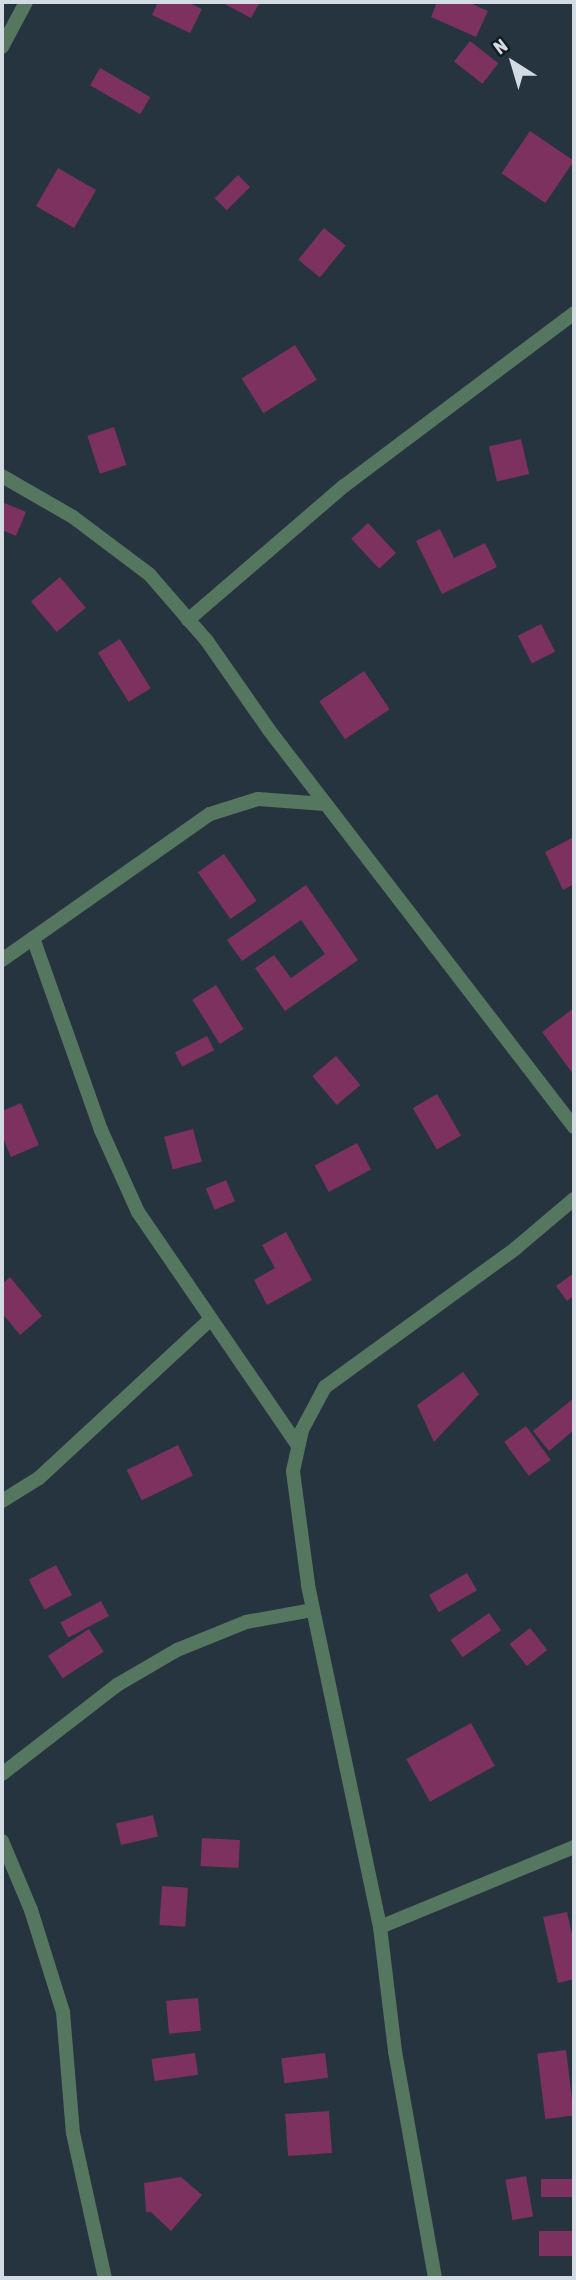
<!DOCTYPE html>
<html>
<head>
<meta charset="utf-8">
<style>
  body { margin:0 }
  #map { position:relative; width:576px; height:2280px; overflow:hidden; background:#25343f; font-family:"Asap Condensed",sans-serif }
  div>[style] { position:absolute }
  .building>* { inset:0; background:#7d315e; transform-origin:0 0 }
  .minor>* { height:14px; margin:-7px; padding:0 7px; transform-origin:7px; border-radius:7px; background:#56775f }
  span { translate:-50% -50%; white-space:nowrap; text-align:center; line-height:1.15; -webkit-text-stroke:5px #141b20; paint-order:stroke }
  .frame { position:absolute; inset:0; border:4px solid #d2dbe2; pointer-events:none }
  .north { position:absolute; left:478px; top:28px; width:70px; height:70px; -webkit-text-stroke:5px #141b20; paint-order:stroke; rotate:323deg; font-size:19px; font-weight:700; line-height:28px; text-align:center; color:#d2dbe2 }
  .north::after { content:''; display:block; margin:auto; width:24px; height:32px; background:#d2dbe2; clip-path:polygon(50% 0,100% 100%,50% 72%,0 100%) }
</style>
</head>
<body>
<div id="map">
  <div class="building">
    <i style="clip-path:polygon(158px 2px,187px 2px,202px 9px,190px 33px,152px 15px)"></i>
    <i style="clip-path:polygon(221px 2px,260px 2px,251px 18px)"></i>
    <i style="clip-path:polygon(437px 2px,468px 2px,488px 11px,476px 37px,431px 17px)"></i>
    <i style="left:470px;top:41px;width:36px;height:26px;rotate:38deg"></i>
    <i style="left:100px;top:68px;width:58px;height:20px;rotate:30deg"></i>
    <i style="left:530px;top:131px;width:53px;height:51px;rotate:34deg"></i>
    <i style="left:58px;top:168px;width:44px;height:44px;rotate:30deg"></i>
    <i style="left:238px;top:175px;width:17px;height:33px;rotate:45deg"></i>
    <i style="left:324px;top:228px;width:28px;height:41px;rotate:39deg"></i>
    <i style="left:295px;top:345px;width:41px;height:63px;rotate:58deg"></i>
    <i style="left:114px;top:427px;width:40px;height:28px;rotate:72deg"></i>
    <i style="left:521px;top:439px;width:36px;height:33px;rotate:77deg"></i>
    <i style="clip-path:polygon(2px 502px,26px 512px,16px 536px,2px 530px)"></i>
    <i style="left:368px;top:523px;width:41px;height:23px;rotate:47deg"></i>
    <i style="clip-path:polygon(440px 529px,454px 558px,485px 543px,497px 567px,442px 594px,416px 541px)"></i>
    <i style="left:60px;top:577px;width:40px;height:38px;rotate:50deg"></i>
    <i style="left:541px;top:624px;width:31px;height:26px;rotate:63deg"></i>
    <i style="left:120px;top:639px;width:58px;height:26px;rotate:58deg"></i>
    <i style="left:364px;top:671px;width:46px;height:54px;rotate:56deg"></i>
    <i style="clip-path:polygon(574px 837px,574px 884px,563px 890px,545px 852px)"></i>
    <i style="left:224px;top:854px;width:57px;height:32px;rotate:55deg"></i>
    <i style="clip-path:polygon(306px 885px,358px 960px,285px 1011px,255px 968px,274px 955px,291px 978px,325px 954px,301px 920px,242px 961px,227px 940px)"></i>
    <i style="left:216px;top:985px;width:52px;height:28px;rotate:58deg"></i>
    <i style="clip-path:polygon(574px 1008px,574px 1075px,542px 1032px)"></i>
    <i style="left:207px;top:1036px;width:16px;height:36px;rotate:63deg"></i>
    <i style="left:336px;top:1056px;width:38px;height:31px;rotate:50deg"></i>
    <i style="left:437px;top:1094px;width:48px;height:28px;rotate:60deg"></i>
    <i style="clip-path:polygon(21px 1103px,39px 1145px,11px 1157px,2px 1136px,2px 1111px)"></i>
    <i style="left:193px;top:1129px;width:34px;height:30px;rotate:75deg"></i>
    <i style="left:357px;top:1143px;width:30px;height:48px;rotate:62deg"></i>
    <i style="left:226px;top:1180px;width:23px;height:22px;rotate:67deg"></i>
    <i style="clip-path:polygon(286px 1232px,312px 1280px,267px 1305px,254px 1280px,275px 1268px,262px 1245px)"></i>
    <i style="clip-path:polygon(574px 1273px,574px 1296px,567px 1301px,556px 1286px)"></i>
    <i style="clip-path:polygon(10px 1277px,42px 1316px,20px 1335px,2px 1313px,2px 1284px)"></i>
    <i style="clip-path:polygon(463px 1372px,479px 1394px,434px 1442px,417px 1405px)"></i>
    <i style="clip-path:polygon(574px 1398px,574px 1430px,549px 1451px,533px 1431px)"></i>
    <i style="left:526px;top:1426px;width:42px;height:27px;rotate:54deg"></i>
    <i style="left:178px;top:1445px;width:34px;height:57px;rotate:64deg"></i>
    <i style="left:56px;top:1565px;width:34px;height:31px;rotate:62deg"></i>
    <i style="left:467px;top:1573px;width:20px;height:44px;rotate:60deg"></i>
    <i style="left:101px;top:1601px;width:17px;height:46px;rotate:62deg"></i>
    <i style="left:489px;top:1613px;width:21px;height:47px;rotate:55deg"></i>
    <i style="left:530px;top:1628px;width:28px;height:26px;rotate:52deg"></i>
    <i style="left:89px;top:1629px;width:27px;height:49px;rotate:57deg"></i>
    <i style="left:471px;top:1723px;width:49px;height:74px;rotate:61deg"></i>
    <i style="left:153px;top:1815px;width:22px;height:38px;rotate:77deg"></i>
    <i style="left:202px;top:1838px;width:38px;height:28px;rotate:3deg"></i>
    <i style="left:162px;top:1886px;width:26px;height:39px;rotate:4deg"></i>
    <i style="clip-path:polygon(567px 1912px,574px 1943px,574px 1979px,558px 1983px,543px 1917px)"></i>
    <i style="left:198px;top:1998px;width:33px;height:32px;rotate:85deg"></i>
    <i style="left:566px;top:2050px;width:66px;height:29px;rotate:83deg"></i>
    <i style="left:195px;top:2053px;width:22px;height:44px;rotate:82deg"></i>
    <i style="left:325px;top:2053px;width:25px;height:44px;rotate:83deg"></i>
    <i style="left:329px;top:2111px;width:42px;height:44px;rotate:86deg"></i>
    <i style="left:526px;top:2176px;width:41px;height:21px;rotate:80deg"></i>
    <i style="clip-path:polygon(181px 2177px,202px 2195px,171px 2231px,151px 2212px,146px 2212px,144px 2183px)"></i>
    <i style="left:574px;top:2179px;width:18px;height:33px;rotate:90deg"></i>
    <i style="left:574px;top:2231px;width:25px;height:35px;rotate:90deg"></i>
  </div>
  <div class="minor">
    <i style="left:2px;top:47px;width:51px;rotate:-61.9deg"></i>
    <i style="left:2px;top:476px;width:82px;rotate:30deg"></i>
    <i style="left:73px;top:517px;width:95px;rotate:36.9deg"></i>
    <i style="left:149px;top:574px;width:89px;rotate:49.1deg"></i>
    <i style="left:207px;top:641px;width:108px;rotate:55.1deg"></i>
    <i style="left:269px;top:730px;width:501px;rotate:52.47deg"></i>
    <i style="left:188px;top:620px;width:206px;rotate:-40.7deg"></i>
    <i style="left:344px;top:486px;width:288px;rotate:-36.9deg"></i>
    <i style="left:33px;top:938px;width:204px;rotate:70.5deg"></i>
    <i style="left:101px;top:1130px;width:90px;rotate:65.7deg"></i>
    <i style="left:138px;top:1212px;width:283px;rotate:55.6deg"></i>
    <i style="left:2px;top:960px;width:254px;rotate:-35.1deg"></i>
    <i style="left:210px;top:814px;width:50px;rotate:-17.4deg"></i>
    <i style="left:258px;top:799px;width:67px;rotate:4.3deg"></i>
    <i style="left:2px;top:1501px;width:44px;rotate:-31.9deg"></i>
    <i style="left:39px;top:1478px;width:234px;rotate:-42.8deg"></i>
    <i style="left:2px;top:1774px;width:145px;rotate:-37.7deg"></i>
    <i style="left:117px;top:1685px;width:69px;rotate:-30.3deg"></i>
    <i style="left:177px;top:1650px;width:74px;rotate:-22.1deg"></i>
    <i style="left:246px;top:1622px;width:68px;rotate:-10.2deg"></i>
    <i style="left:2px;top:1841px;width:75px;rotate:67.2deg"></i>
    <i style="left:31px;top:1910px;width:107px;rotate:72.6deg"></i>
    <i style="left:63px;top:2012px;width:121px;rotate:85.3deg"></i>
    <i style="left:73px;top:2133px;width:148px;rotate:77.6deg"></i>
    <i style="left:380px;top:1927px;width:210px;rotate:-22.4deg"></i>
    <i style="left:435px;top:2278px;width:230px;rotate:-100deg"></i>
    <i style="left:395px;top:2051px;width:125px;rotate:-96.9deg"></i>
    <i style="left:380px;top:1927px;width:350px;rotate:-101.9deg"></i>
    <i style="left:308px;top:1584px;width:114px;rotate:-97.6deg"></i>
    <i style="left:293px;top:1471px;width:42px;rotate:-77.6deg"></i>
    <i style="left:302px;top:1430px;width:49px;rotate:-61.9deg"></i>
    <i style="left:325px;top:1387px;width:236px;rotate:-36deg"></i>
    <i style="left:516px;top:1248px;width:76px;rotate:-40.2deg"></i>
  </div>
  <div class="frame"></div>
  <div class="north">N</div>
</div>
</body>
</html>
